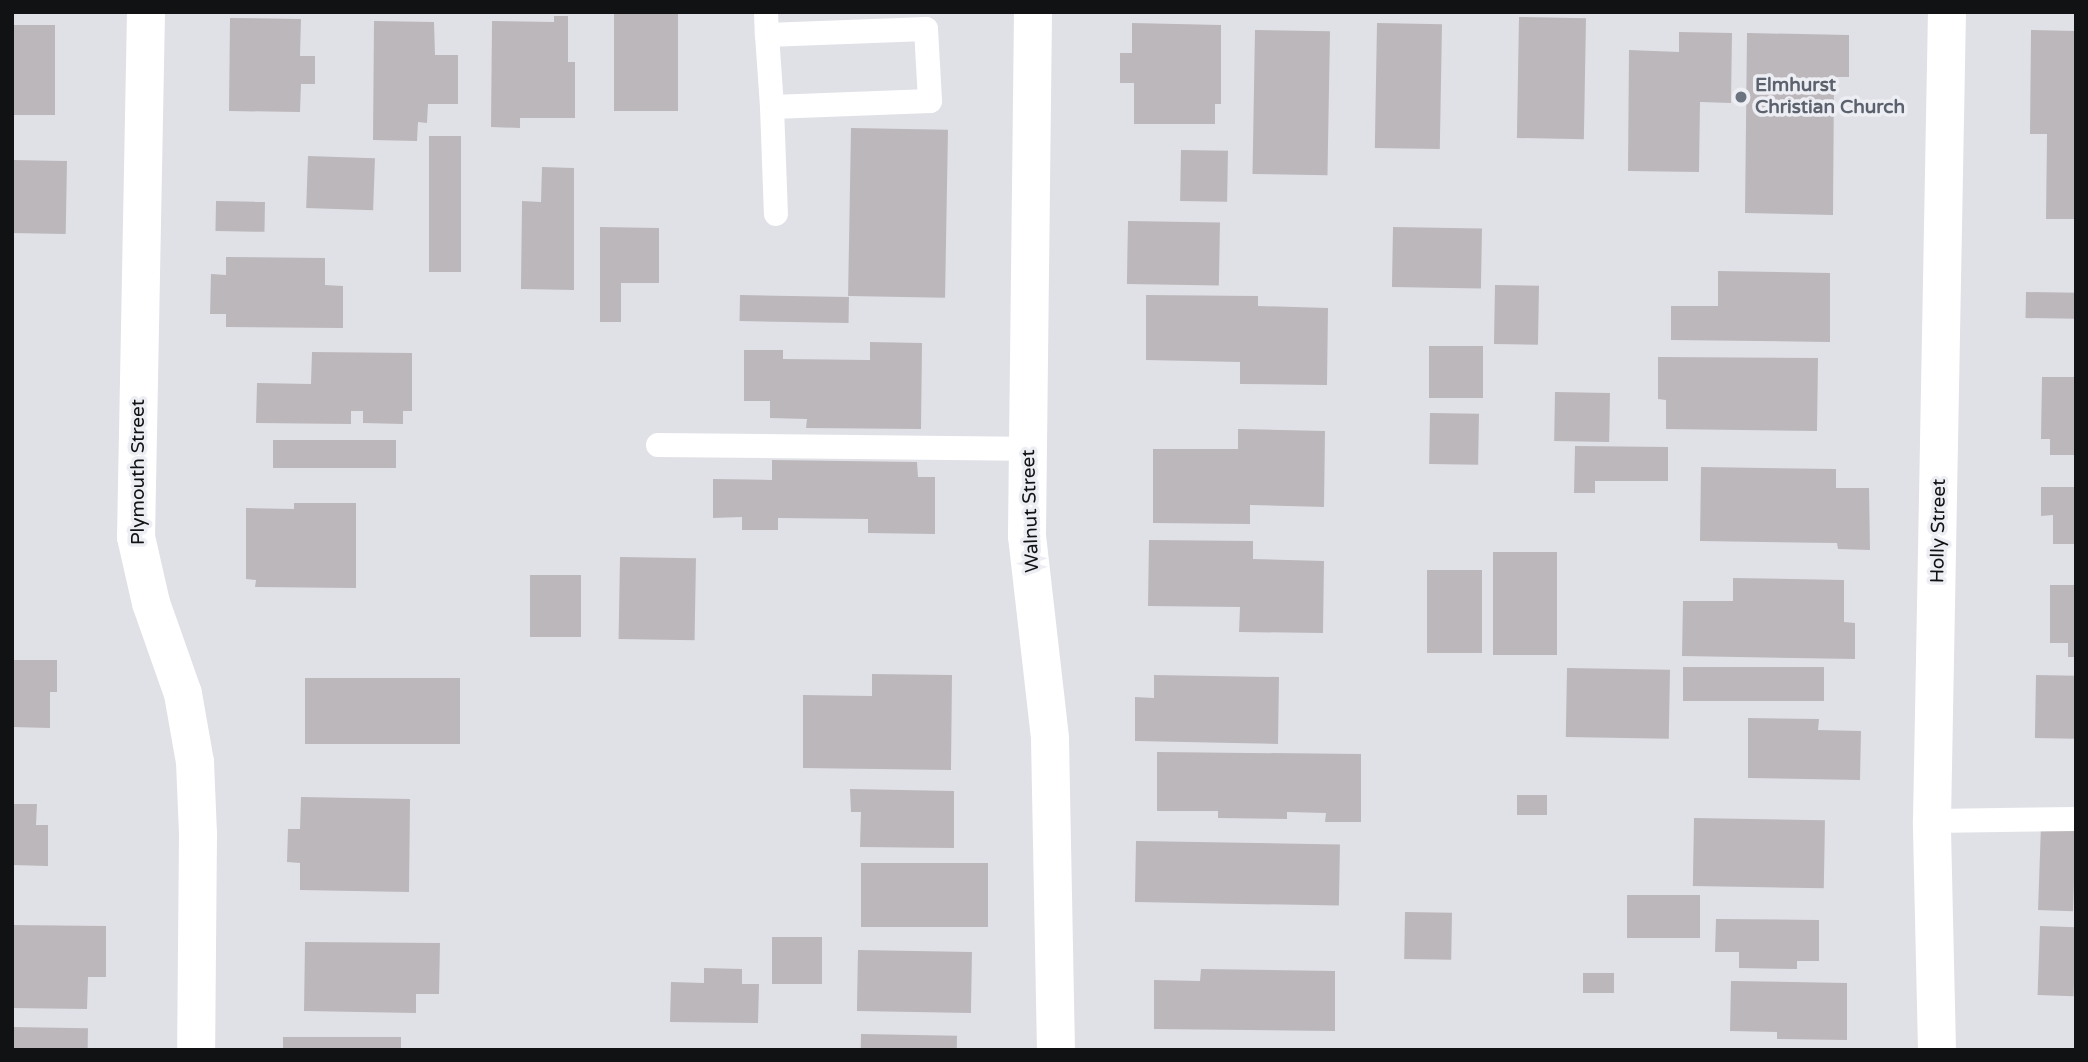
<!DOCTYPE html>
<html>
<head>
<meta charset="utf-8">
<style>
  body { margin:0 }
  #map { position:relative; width:2088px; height:1062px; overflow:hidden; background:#e0e1e7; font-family:"Varela Round",sans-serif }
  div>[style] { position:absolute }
  .building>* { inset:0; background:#bcb7bb; transform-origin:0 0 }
  .service>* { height:24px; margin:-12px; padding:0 12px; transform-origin:12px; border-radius:12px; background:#fff }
  .minor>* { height:38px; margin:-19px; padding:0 19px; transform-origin:19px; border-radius:19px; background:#fff }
  .dots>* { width:19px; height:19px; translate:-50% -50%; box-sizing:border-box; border:4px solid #edeef4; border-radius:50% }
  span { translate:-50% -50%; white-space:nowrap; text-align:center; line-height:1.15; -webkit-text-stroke:7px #edeef4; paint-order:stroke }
  .worship-label { font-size:19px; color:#5b616d; font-weight:700 }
  .left { translate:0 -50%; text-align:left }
  .street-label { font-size:19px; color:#111213 }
  .frame { position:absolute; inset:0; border:14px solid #111213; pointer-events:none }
</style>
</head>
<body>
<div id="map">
  <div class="building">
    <i style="left:614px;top:12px;width:64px;height:99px"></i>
    <i style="clip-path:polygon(554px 16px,568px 16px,568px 62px,575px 62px,575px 118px,520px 118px,520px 128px,491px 127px,492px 21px,554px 22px)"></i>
    <i style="left:1519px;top:17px;width:67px;height:121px;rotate:1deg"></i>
    <i style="clip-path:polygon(230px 18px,301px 19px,300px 56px,315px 56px,315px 84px,301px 84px,300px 112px,229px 111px)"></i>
    <i style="clip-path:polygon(374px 21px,434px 22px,435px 55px,458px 55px,458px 104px,428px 104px,427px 123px,418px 122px,417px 141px,373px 140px)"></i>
    <i style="clip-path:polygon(1132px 23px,1221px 25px,1221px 104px,1215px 104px,1215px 124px,1134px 124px,1134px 83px,1120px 83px,1120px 53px,1132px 53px)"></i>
    <i style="left:1377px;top:23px;width:65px;height:125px;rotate:1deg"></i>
    <i style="left:12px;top:25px;width:43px;height:90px"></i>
    <i style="left:1255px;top:30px;width:75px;height:144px;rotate:1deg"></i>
    <i style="clip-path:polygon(2031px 30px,2076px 31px,2076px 219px,2046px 219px,2047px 134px,2030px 134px)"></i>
    <i style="clip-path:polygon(1679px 32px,1732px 33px,1731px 103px,1700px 102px,1699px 172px,1628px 171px,1629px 50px,1679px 52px)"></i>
    <i style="clip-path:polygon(1747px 33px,1849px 35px,1849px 77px,1834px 77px,1833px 215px,1745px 213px)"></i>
    <i style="left:851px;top:128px;width:97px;height:168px;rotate:1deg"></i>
    <i style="left:429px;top:136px;width:32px;height:136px"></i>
    <i style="left:1181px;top:150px;width:47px;height:51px;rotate:1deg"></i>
    <i style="left:308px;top:156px;width:67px;height:52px;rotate:2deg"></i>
    <i style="left:12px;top:160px;width:55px;height:73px;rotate:1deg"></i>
    <i style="clip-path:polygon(542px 167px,574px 168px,574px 290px,521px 289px,522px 201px,541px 202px)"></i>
    <i style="left:216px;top:201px;width:49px;height:30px;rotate:1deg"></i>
    <i style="left:1128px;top:221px;width:92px;height:63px;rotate:1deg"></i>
    <i style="clip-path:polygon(600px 227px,659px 228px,659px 283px,621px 283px,621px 322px,600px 322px)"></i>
    <i style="left:1393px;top:227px;width:89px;height:60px;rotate:1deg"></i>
    <i style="clip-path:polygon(226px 257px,325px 258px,325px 285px,343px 286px,343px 328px,226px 327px,226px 314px,210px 314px,211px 274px,226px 275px)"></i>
    <i style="clip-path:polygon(1718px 271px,1830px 273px,1830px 342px,1671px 340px,1671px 306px,1718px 306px)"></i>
    <i style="left:1495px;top:285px;width:44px;height:59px;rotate:1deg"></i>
    <i style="left:2026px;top:292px;width:50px;height:26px;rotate:1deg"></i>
    <i style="left:740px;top:295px;width:109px;height:26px;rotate:1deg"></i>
    <i style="clip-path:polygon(1146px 295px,1258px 296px,1258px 306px,1328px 308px,1327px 385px,1240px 384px,1240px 362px,1146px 360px)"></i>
    <i style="clip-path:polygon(870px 342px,922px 343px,921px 429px,806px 428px,807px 419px,770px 418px,770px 401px,744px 401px,744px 350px,783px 350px,783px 359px,870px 360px)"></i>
    <i style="left:1429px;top:346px;width:54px;height:52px"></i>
    <i style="clip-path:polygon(312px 352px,412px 353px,412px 411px,403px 411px,403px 424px,363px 423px,363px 411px,351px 411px,351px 424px,256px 423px,257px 383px,311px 384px)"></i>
    <i style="clip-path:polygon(1658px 357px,1818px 358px,1817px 431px,1666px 429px,1666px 400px,1658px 399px)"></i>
    <i style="clip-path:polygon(2042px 377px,2076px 377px,2076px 455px,2050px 455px,2050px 439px,2041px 439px)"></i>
    <i style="left:1555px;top:392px;width:55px;height:49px;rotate:1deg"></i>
    <i style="left:1430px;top:413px;width:49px;height:51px;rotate:1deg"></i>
    <i style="clip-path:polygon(1238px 429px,1325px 431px,1324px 507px,1250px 505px,1250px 524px,1153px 523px,1153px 449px,1238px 449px)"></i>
    <i style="left:273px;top:440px;width:123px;height:28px"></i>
    <i style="clip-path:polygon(1575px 446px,1668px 447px,1668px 481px,1595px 481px,1595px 493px,1574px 493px)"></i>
    <i style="clip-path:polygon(772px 460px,917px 462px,918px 477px,935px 477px,935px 534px,868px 533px,868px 519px,778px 518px,778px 530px,742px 530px,742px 517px,713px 518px,713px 479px,772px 480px)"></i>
    <i style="clip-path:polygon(1701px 467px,1836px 469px,1836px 488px,1869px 488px,1870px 550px,1838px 549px,1837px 543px,1700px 541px)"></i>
    <i style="clip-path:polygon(2041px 487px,2076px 487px,2076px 544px,2053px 544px,2053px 515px,2041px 516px)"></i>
    <i style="clip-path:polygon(294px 503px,356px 503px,356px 588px,255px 587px,256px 580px,246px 579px,246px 508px,294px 509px)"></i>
    <i style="clip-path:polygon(1149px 540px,1253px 541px,1253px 559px,1324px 561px,1323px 633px,1239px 632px,1240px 607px,1148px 606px)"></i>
    <i style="left:1493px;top:552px;width:64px;height:103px"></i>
    <i style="left:620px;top:557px;width:76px;height:82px;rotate:1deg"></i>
    <i style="left:1427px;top:570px;width:55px;height:83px"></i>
    <i style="left:530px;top:575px;width:51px;height:62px"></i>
    <i style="clip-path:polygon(1733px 578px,1844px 580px,1844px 622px,1855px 623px,1855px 659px,1682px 656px,1683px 601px,1733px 601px)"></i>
    <i style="clip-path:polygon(2050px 585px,2076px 585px,2076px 657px,2068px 657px,2068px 643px,2050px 643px)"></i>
    <i style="clip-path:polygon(12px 660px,57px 660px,57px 692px,50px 692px,50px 728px,12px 727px)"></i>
    <i style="left:1683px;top:667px;width:141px;height:34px"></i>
    <i style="left:1567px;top:668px;width:103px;height:69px;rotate:1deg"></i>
    <i style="clip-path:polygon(872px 674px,952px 675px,951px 770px,803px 768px,803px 695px,872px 696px)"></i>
    <i style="clip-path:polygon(1154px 675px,1279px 677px,1278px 744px,1135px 741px,1135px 697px,1154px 698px)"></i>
    <i style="left:2036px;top:675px;width:40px;height:63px;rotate:1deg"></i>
    <i style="left:305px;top:678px;width:155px;height:66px"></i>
    <i style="clip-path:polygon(1748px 718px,1819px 719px,1818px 730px,1861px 731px,1860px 780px,1748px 778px)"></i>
    <i style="clip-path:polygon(1157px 752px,1361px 754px,1361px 822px,1325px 822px,1326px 813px,1287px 812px,1287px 819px,1218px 818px,1218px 811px,1157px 811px)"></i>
    <i style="clip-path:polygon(850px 789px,954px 791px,954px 848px,860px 847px,861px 812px,851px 812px)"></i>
    <i style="left:1517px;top:795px;width:30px;height:20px"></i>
    <i style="clip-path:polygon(301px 797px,410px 799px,409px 892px,300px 890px,300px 863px,287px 862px,288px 829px,300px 829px)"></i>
    <i style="clip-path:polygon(12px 804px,37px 804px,36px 825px,48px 825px,48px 866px,12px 865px)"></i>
    <i style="left:1694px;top:818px;width:131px;height:68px;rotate:1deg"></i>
    <i style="left:2041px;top:825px;width:35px;height:85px;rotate:2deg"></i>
    <i style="left:1136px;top:841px;width:204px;height:61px;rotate:1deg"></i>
    <i style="left:861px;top:863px;width:127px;height:64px"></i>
    <i style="left:1627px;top:895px;width:73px;height:43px"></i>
    <i style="left:1405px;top:912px;width:47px;height:47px;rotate:1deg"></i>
    <i style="clip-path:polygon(1716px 919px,1819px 920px,1819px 961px,1797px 961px,1797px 969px,1739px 968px,1739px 952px,1715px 952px)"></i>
    <i style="clip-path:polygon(12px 925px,106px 926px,106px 977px,88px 977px,87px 1009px,12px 1008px)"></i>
    <i style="left:2040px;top:926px;width:36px;height:69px;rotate:2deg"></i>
    <i style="left:772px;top:937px;width:50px;height:47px"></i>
    <i style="clip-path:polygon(305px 942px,440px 943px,439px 994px,416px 994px,416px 1013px,304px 1011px)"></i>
    <i style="left:858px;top:950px;width:114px;height:61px;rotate:1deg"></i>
    <i style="clip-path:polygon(704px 968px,742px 969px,742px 984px,759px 984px,758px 1023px,670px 1022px,671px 982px,704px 983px)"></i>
    <i style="clip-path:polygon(1201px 969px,1335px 971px,1335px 1031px,1154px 1029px,1154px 980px,1200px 981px)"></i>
    <i style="left:1583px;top:973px;width:31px;height:20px"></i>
    <i style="clip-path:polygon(1731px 981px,1847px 983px,1847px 1040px,1777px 1039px,1777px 1032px,1730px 1031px)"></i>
    <i style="left:12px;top:1027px;width:76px;height:23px;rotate:1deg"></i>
    <i style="left:861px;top:1034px;width:96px;height:16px;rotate:1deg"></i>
    <i style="left:283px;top:1037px;width:118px;height:13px"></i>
  </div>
  <div class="service">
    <i style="left:766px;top:12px;width:23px;rotate:88deg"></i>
    <i style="left:767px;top:35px;width:159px;rotate:-2.2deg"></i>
    <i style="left:926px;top:29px;width:72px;rotate:86.8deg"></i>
    <i style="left:930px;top:101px;width:158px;rotate:177.8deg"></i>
    <i style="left:772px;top:107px;width:107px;rotate:87.9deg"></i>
    <i style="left:767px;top:35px;width:72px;rotate:86deg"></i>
    <i style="left:658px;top:445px;width:371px;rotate:0.6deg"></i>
    <i style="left:1932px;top:821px;width:144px;rotate:-0.8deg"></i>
  </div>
  <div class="minor">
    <i style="left:146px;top:12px;width:525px;rotate:91.09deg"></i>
    <i style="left:136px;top:537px;width:68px;rotate:77.2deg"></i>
    <i style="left:151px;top:603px;width:96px;rotate:70.6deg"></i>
    <i style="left:183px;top:694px;width:69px;rotate:80deg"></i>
    <i style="left:195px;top:762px;width:72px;rotate:87.6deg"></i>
    <i style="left:198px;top:834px;width:216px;rotate:90.5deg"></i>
    <i style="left:1033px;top:12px;width:524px;rotate:90.66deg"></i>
    <i style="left:1027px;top:536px;width:204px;rotate:83.5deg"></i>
    <i style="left:1050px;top:739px;width:311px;rotate:88.9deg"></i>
    <i style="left:1937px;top:1050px;width:229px;rotate:-91.3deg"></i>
    <i style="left:1932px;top:821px;width:809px;rotate:-88.94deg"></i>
  </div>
  <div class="dots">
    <i style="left:1741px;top:97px;background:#6b7280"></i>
  </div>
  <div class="worship-label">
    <span class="left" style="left:1755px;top:97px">Elmhurst<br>Christian Church</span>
  </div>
  <div class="street-label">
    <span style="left:139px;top:472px;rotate:-90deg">Plymouth Street</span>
    <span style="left:1031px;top:511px;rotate:-92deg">Walnut Street</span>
    <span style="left:1939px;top:531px;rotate:-89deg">Holly Street</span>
  </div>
  <div class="frame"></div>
</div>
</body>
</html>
